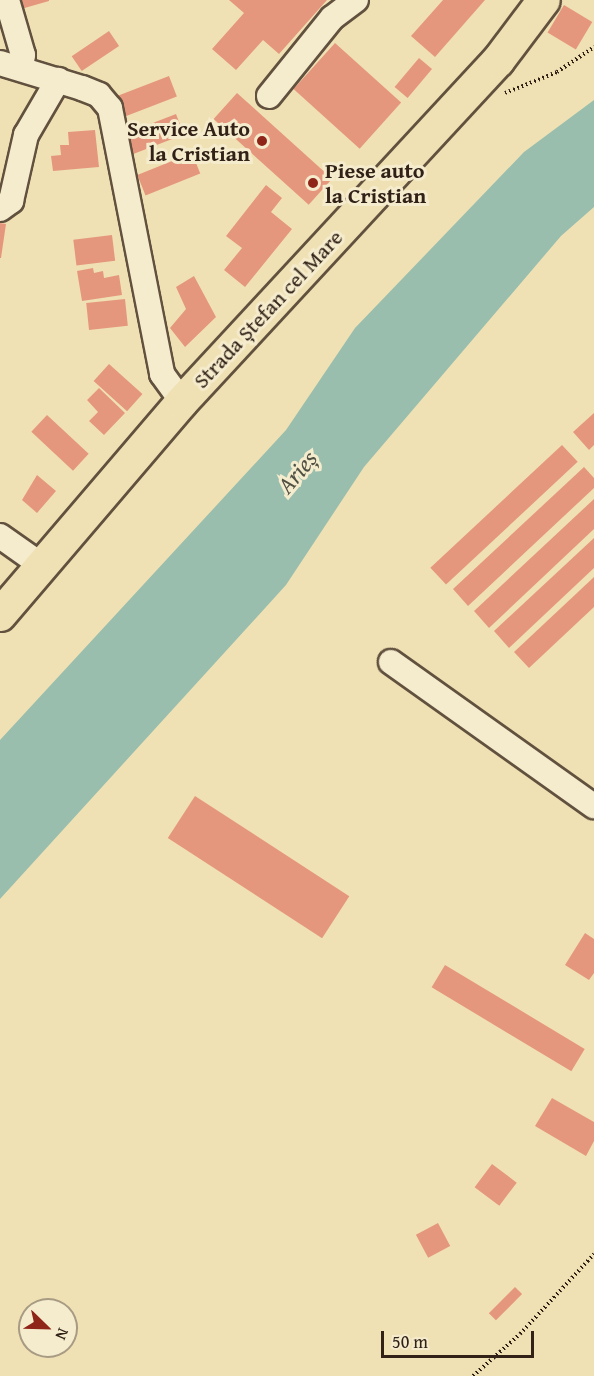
<!DOCTYPE html>
<html>
<head>
<meta charset="utf-8">
<style>
  body { margin:0 }
  #map { position:relative; width:594px; height:1376px; overflow:hidden; background:#f0e1b4; font-family:"Gentium Book Plus",serif }
  div>[style] { position:absolute }
  .water>* { inset:0; background:#9abead }
  .building>* { inset:0; background:#e5977d; transform-origin:0 0 }
  .path>* { height:4px; margin-top:-2px; transform-origin:0; background:repeating-linear-gradient(90deg,#312116 0 1.5px,transparent 0 4.5px) }
  .roads { filter:drop-shadow(2px 0 #61513e) drop-shadow(-2px 0 #61513e) drop-shadow(0 2px #61513e) drop-shadow(0 -2px #61513e) }
  .minor>* { height:24px; margin:-12px; padding:0 12px; transform-origin:12px; border-radius:12px; background:#f5ecce }
  .major>* { height:32px; margin:-16px; padding:0 16px; transform-origin:16px; border-radius:16px; background:#f0e1b4 }
  .dots>* { width:16px; height:16px; translate:-50% -50%; box-sizing:border-box; border:3px solid #f5ecce; border-radius:50% }
  span { translate:-50% -50%; white-space:nowrap; text-align:center; line-height:1.15; -webkit-text-stroke:6px #f5ecce; paint-order:stroke }
  .poi-label { font-size:22px; color:#312116; font-weight:700 }
  .right { translate:-100% -50%; text-align:right }
  .left { translate:0 -50%; text-align:left }
  .street-label { font-size:22px; color:#312116 }
  .water-label { font-size:24px; color:#505043; font-style:italic }
  .north { position:absolute; left:18px; top:1298px; width:60px; height:60px; box-sizing:border-box; background:#f5ecce; border:2px solid #a79b84; border-radius:50%; rotate:113deg; font-size:16px; font-weight:700; line-height:24px; text-align:center; color:#312116 }
  .north::after { content:''; display:block; margin:auto; width:21px; height:27px; background:#8f2418; clip-path:polygon(50% 0,100% 100%,50% 72%,0 100%) }
  .scale { position:absolute; left:381px; top:1331px; width:153px; height:27px; box-sizing:border-box; border:3px solid #312116; border-top:0; padding-left:8px; font-size:18px; line-height:21px; white-space:nowrap; color:#312116; -webkit-text-stroke:4px #f5ecce; paint-order:stroke }
</style>
</head>
<body>
<div id="map">
  <div class="water">
    <i style="clip-path:polygon(594px 100px,594px 207px,561px 236px,364px 467px,286px 585px,0 899px,0 740px,286px 430px,355px 328px,524px 152px)"></i>
  </div>
  <div class="building">
    <i style="clip-path:polygon(19px 0,49px 0,49px 1px,21px 9px)"></i>
    <i style="clip-path:polygon(229px 0,327px 0,279px 54px,263px 40px,236px 70px,212px 49px,244px 13px)"></i>
    <i style="clip-path:polygon(443px 0,485px 0,435px 57px,411px 36px)"></i>
    <i style="left:564px;top:5px;width:33px;height:32px;rotate:31deg"></i>
    <i style="left:109px;top:31px;width:18px;height:45px;rotate:56deg"></i>
    <i style="left:335px;top:43px;width:89px;height:62px;rotate:42deg"></i>
    <i style="left:419px;top:58px;width:17px;height:38px;rotate:40deg"></i>
    <i style="left:169px;top:76px;width:22px;height:59px;rotate:69deg"></i>
    <i style="left:237px;top:93px;width:128px;height:35px;rotate:42deg"></i>
    <i style="left:176px;top:114px;width:22px;height:59px;rotate:69deg"></i>
    <i style="clip-path:polygon(95px 130px,99px 167px,53px 171px,51px 156px,61px 155px,60px 145px,69px 145px,68px 132px)"></i>
    <i style="left:192px;top:153px;width:22px;height:59px;rotate:68deg"></i>
    <i style="clip-path:polygon(266px 185px,282px 198px,271px 212px,292px 229px,245px 287px,224px 270px,242px 248px,226px 236px)"></i>
    <i style="clip-path:polygon(0 223px,6px 224px,1px 258px,0 258px)"></i>
    <i style="left:112px;top:235px;width:26px;height:39px;rotate:83deg"></i>
    <i style="clip-path:polygon(93px 268px,94px 273px,103px 271px,104px 278px,119px 275px,122px 295px,82px 301px,77px 271px)"></i>
    <i style="clip-path:polygon(194px 276px,216px 317px,185px 347px,170px 328px,186px 309px,176px 287px)"></i>
    <i style="left:125px;top:299px;width:27px;height:39px;rotate:84deg"></i>
    <i style="left:109px;top:364px;width:45px;height:23px;rotate:42deg"></i>
    <i style="clip-path:polygon(99px 388px,125px 413px,104px 435px,89px 421px,98px 412px,87px 400px)"></i>
    <i style="clip-path:polygon(594px 413px,594px 445px,589px 450px,573px 432px)"></i>
    <i style="left:47px;top:415px;width:57px;height:23px;rotate:43deg"></i>
    <i style="left:562px;top:445px;width:23px;height:180px;rotate:47deg"></i>
    <i style="clip-path:polygon(584px 467px,594px 478px,594px 488px,468px 606px,453px 589px)"></i>
    <i style="clip-path:polygon(37px 475px,56px 491px,37px 513px,22px 500px)"></i>
    <i style="clip-path:polygon(594px 499px,594px 529px,489px 628px,474px 611px)"></i>
    <i style="clip-path:polygon(594px 538px,594px 568px,509px 648px,494px 631px)"></i>
    <i style="clip-path:polygon(594px 577px,594px 607px,529px 668px,514px 652px)"></i>
    <i style="left:195px;top:796px;width:184px;height:50px;rotate:33deg"></i>
    <i style="clip-path:polygon(585px 933px,594px 939px,594px 973px,589px 980px,565px 965px)"></i>
    <i style="left:445px;top:965px;width:163px;height:26px;rotate:31deg"></i>
    <i style="clip-path:polygon(552px 1098px,594px 1122px,594px 1141px,586px 1156px,535px 1126px)"></i>
    <i style="left:492px;top:1164px;width:31px;height:29px;rotate:37deg"></i>
    <i style="left:438px;top:1223px;width:26px;height:25px;rotate:62deg"></i>
    <i style="left:515px;top:1287px;width:10px;height:37px;rotate:45deg"></i>
  </div>
  <div class="path">
    <i style="left:505px;top:93px;width:56px;rotate:-22deg"></i>
    <i style="left:557px;top:72px;width:45px;rotate:-34deg"></i>
    <i style="left:473px;top:1376px;width:63px;rotate:-41.8deg"></i>
    <i style="left:520px;top:1334px;width:109px;rotate:-47.2deg"></i>
  </div>
  <div class="roads">
    <div class="minor">
      <i style="left:7px;top:0;width:57px;rotate:73.8deg"></i>
      <i style="left:23px;top:55px;width:12px;rotate:99deg"></i>
      <i style="left:0;top:63px;width:86px;rotate:17deg"></i>
      <i style="left:82px;top:88px;width:18px;rotate:22deg"></i>
      <i style="left:99px;top:95px;width:17px;rotate:50deg"></i>
      <i style="left:110px;top:108px;width:271px;rotate:78.9deg"></i>
      <i style="left:162px;top:374px;width:34px;rotate:54deg"></i>
      <i style="left:269px;top:96px;width:100px;rotate:-51.1deg"></i>
      <i style="left:332px;top:18px;width:30px;rotate:-37deg"></i>
      <i style="left:0;top:209px;width:14px;rotate:-36deg"></i>
      <i style="left:11px;top:201px;width:68px;rotate:-77.2deg"></i>
      <i style="left:26px;top:135px;width:64px;rotate:-59.8deg"></i>
      <i style="left:0;top:536px;width:54px;rotate:35.2deg"></i>
      <i style="left:391px;top:662px;width:249px;rotate:35.4deg"></i>
    </div>
    <div class="major">
      <i style="left:0;top:615px;width:280px;rotate:-49.5deg"></i>
      <i style="left:182px;top:402px;width:465px;rotate:-47.2deg"></i>
      <i style="left:498px;top:61px;width:76px;rotate:-53deg"></i>
    </div>
  </div>
  <div class="dots">
    <i style="left:262px;top:141px;background:#8f2418"></i>
    <i style="left:313px;top:183px;background:#8f2418"></i>
  </div>
  <div class="poi-label">
    <span class="right" style="left:250px;top:141px">Service Auto<br>la Cristian</span>
    <span class="left" style="left:325px;top:183px">Piese auto<br>la Cristian</span>
  </div>
  <div class="street-label">
    <span style="left:268px;top:309px;rotate:-47deg">Strada Ștefan cel Mare</span>
  </div>
  <div class="water-label">
    <span style="left:297px;top:472px;rotate:-50deg">Arieș</span>
  </div>
  <div class="north">N</div>
  <div class="scale">50 m</div>
</div>
</body>
</html>
